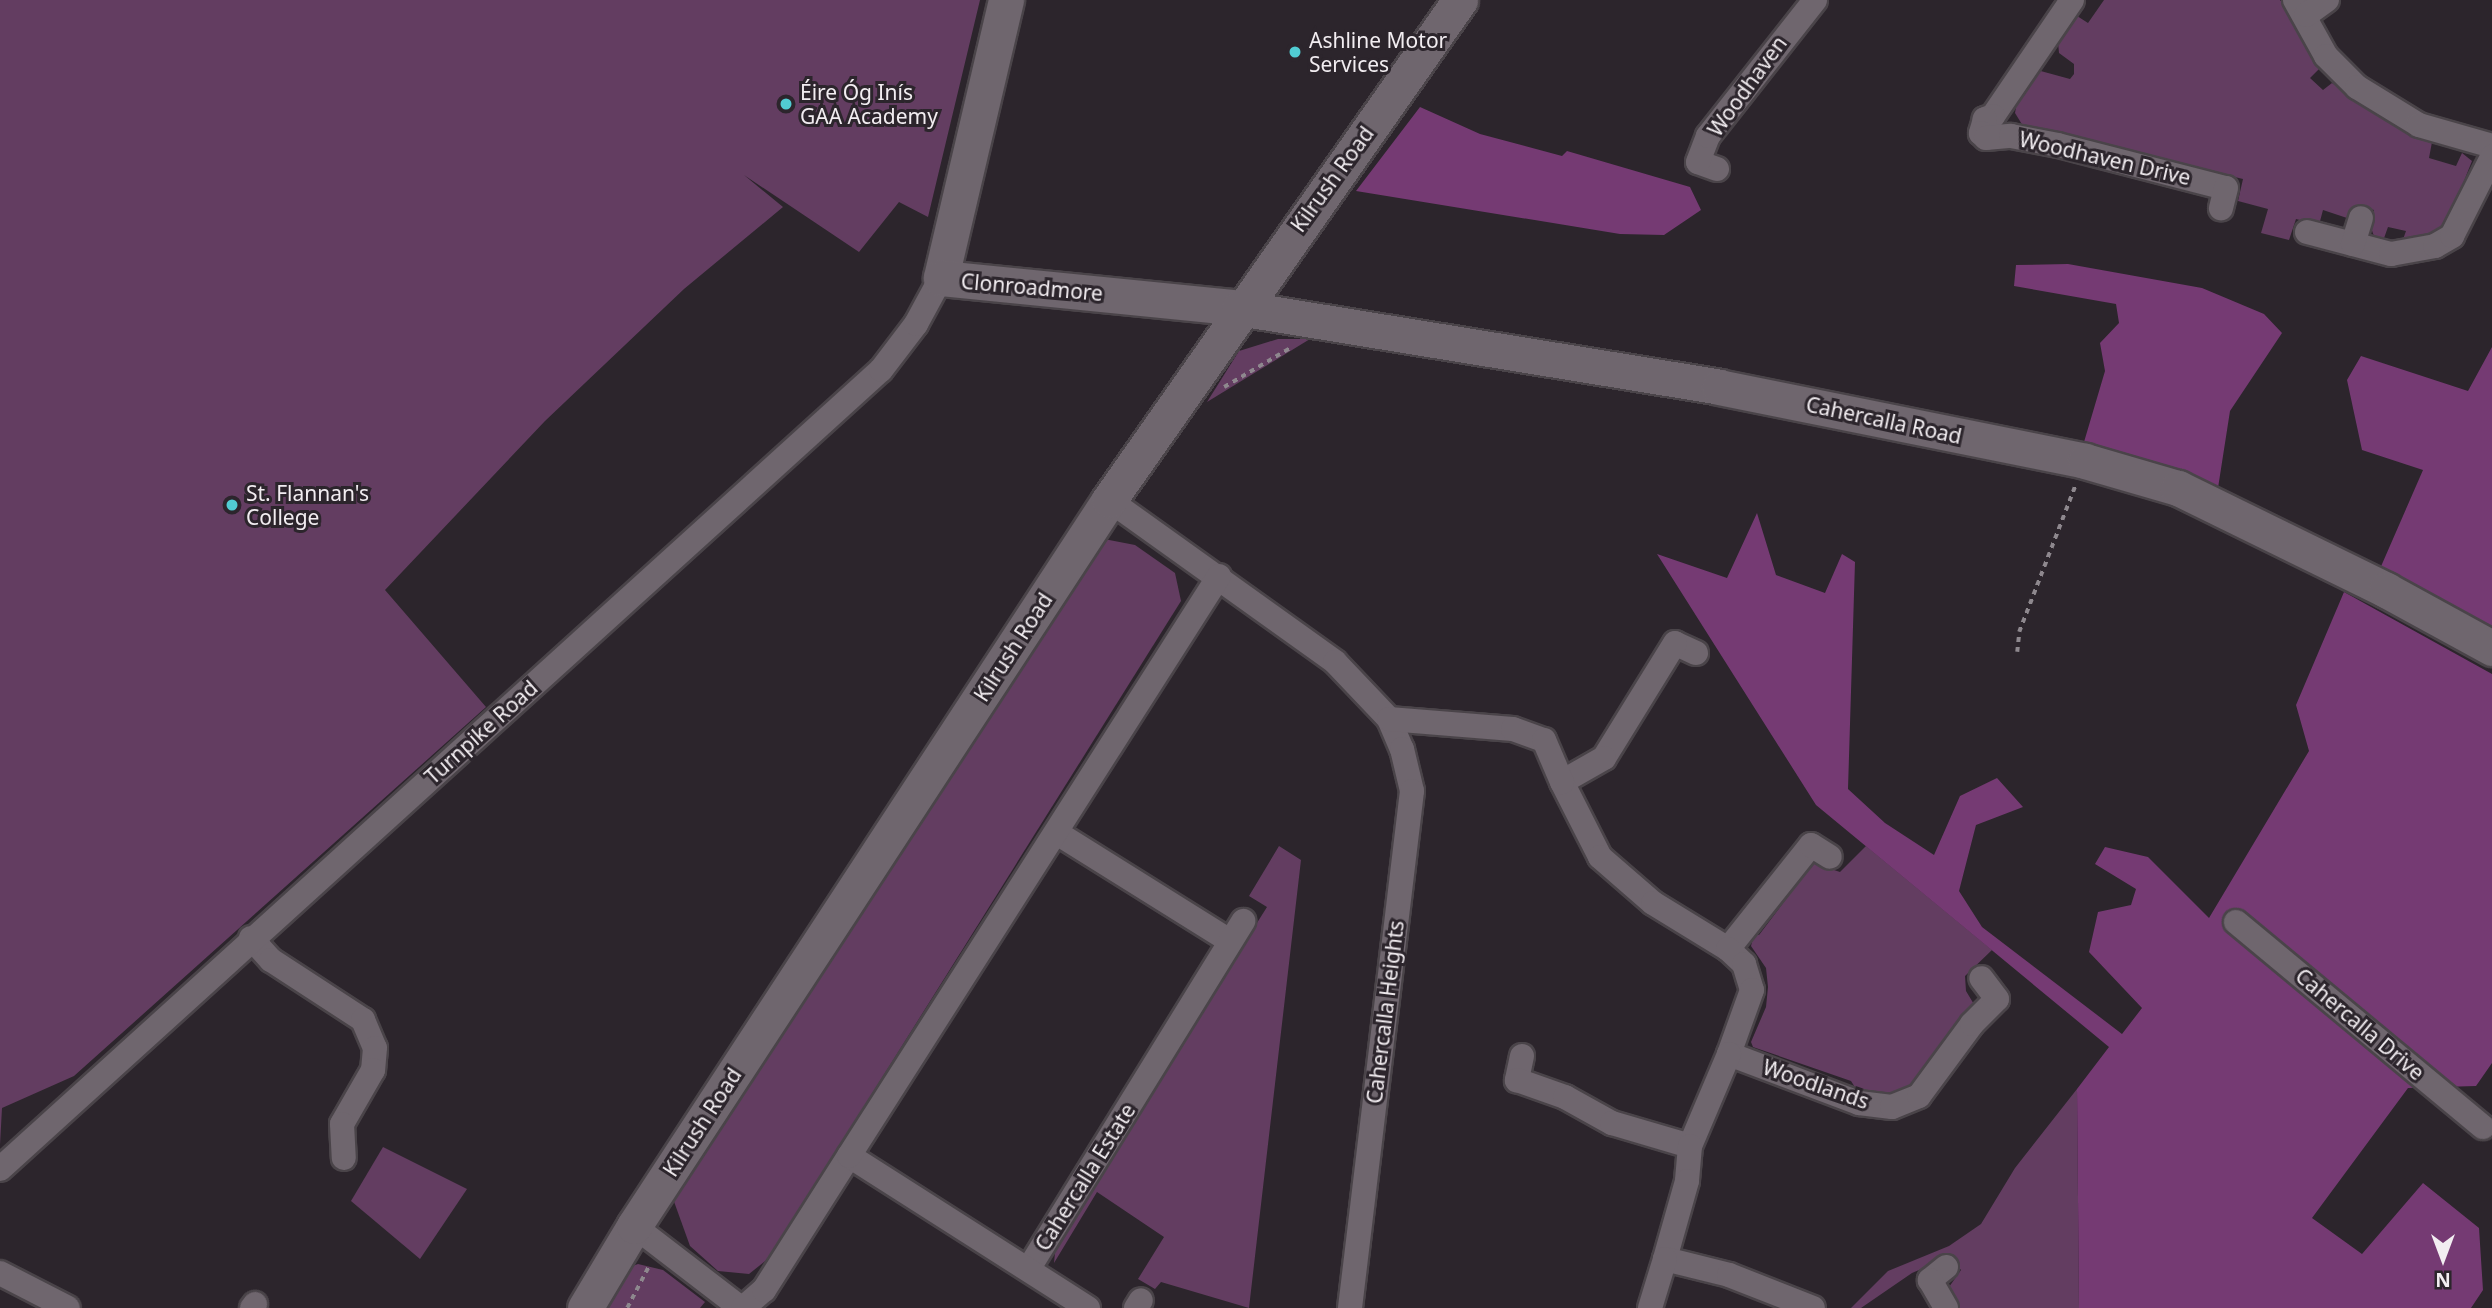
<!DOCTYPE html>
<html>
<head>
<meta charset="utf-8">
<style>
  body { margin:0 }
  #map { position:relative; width:2492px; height:1308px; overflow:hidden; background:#2c252c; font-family:"Noto Sans",sans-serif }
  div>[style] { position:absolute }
  .green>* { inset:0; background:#633d61 }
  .forest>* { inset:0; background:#753a73 }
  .path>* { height:3.5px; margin-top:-1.75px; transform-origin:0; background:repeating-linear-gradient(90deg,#8e888e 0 5px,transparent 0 10px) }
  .roads { filter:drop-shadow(2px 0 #4a4449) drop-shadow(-2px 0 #4a4449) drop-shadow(0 2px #4a4449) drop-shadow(0 -2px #4a4449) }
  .street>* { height:24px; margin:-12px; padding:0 12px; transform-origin:12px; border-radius:12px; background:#6f666e }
  .secondary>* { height:35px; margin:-17.5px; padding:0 17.5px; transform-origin:17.5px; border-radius:17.5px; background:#6f666e }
  .dots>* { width:19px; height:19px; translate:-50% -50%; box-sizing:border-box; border:4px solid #2c252c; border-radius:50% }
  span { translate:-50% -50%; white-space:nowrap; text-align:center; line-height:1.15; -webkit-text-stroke:6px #2c252c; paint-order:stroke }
  .poi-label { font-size:21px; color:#f2edf1 }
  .left { translate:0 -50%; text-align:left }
  .street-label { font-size:21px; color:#f2edf1 }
  .north { position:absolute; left:2408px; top:1224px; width:70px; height:70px; -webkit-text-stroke:5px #2c252c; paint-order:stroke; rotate:180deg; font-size:19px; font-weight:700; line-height:28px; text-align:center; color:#f2edf1 }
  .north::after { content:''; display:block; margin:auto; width:24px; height:32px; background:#f2edf1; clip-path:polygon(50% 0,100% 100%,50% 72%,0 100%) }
</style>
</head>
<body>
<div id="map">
  <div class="green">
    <i style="clip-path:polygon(0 0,980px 0,928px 217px,899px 202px,859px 252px,744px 175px,783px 207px,684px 289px,545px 421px,385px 590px,486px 707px,74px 1076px,2px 1108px,0 1145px)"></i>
    <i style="clip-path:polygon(2104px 0,2280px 0,2295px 18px,2320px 68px,2310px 78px,2323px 90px,2332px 83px,2386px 120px,2432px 142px,2429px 158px,2456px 166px,2462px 153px,2472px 161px,2446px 226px,2420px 242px,2401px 245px,2406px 231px,2388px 227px,2383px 241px,2375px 239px,2370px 225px,2374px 210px,2357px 205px,2350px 219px,2323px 210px,2319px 225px,2296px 219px,2289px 240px,2261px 233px,2268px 209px,2238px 201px,2243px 179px,2023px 126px,2015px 113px,2018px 96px,2037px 70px,2070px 79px,2074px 74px,2074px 64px,2059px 53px,2058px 42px,2074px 14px,2088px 23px)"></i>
    <i style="clip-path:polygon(1278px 339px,1310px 339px,1207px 402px,1239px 351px)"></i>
    <i style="clip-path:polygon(1104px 539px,1135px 545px,1175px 573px,1181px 601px,769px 1258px,749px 1274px,718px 1271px,690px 1246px,672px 1196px)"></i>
    <i style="clip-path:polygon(1279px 846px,1301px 860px,1249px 1308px,1161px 1282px,1155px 1289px,1138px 1279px,1164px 1237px,1097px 1192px,1054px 1263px,1056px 1242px,1267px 907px,1249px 896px)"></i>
    <i style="clip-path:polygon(1866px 846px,1992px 950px,1965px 976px,1966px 991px,1975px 1006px,1919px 1074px,1922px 1080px,1892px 1094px,1858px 1092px,1851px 1081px,1753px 1047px,1751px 1042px,1766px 1007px,1768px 987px,1766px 968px,1751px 946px,1754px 935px,1759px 935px,1805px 874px,1807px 861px,1840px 872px)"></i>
    <i style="clip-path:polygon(2077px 1089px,2079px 1308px,1956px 1308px,1949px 1287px,1961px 1270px,1949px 1257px,1912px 1273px,1861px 1308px,1851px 1308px,1888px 1271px,1949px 1246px,1981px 1224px,2015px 1168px)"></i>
    <i style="clip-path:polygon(383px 1147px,467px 1189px,420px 1259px,351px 1201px)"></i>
    <i style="clip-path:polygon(638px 1264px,663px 1270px,705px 1302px,700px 1308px,603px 1308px,624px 1269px)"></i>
  </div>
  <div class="forest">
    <i style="clip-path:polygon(1420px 107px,1480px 134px,1562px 156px,1567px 151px,1690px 187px,1701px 210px,1664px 235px,1620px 234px,1356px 191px)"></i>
    <i style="clip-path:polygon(2068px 264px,2202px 288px,2264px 314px,2282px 333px,2230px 411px,2218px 488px,2084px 442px,2105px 371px,2100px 343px,2119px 323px,2116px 304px,2014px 286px,2016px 265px)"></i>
    <i style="clip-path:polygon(2492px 347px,2492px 632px,2379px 571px,2423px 470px,2362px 450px,2347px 380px,2361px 356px,2468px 391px)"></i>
    <i style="clip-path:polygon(1757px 513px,1776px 575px,1825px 593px,1842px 554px,1855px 562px,1848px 789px,1885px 823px,1934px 855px,1960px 796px,1997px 778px,2023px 807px,1976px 825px,1959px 891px,1982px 927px,2122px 1034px,2142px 1008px,2089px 952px,2098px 912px,2131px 905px,2136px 889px,2095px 864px,2105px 847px,2148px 857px,2209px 918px,2309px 751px,2296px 705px,2344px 592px,2492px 674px,2492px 1063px,2476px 1086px,2408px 1088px,2312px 1218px,2362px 1254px,2423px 1183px,2479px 1228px,2483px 1290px,2471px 1308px,2079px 1308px,2077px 1089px,2109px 1047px,1816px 805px,1657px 554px,1727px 578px)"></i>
  </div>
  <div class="path">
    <i style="left:1224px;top:387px;width:79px;rotate:-30.5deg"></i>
    <i style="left:2017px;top:652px;width:20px;rotate:-84deg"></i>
    <i style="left:2019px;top:632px;width:156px;rotate:-69deg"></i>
    <i style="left:627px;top:1308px;width:47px;rotate:-62.4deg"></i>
  </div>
  <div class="roads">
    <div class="street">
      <i style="left:2072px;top:0;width:140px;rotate:124.3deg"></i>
      <i style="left:1993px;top:116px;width:9px;rotate:159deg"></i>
      <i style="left:1985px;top:119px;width:15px;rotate:106deg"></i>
      <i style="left:1981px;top:133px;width:7px;rotate:45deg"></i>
      <i style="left:1986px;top:138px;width:25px;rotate:-5deg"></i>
      <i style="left:2011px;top:136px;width:48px;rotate:10.8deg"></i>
      <i style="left:2058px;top:145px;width:173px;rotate:14.4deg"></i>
      <i style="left:2226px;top:188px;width:21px;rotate:104deg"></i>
      <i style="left:2295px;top:0;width:64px;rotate:61deg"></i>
      <i style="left:2326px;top:56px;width:44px;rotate:45deg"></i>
      <i style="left:2357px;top:87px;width:73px;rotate:31.5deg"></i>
      <i style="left:2419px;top:125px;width:76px;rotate:16deg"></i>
      <i style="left:2306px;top:15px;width:26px;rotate:-36deg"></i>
      <i style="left:1717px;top:169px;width:20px;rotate:-160deg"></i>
      <i style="left:1698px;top:162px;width:28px;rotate:-69deg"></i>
      <i style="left:1708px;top:136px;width:173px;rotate:-51.8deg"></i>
      <i style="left:2307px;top:232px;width:87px;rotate:14.7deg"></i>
      <i style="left:2391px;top:254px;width:45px;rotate:-10.3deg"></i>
      <i style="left:2435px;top:246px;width:20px;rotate:-30deg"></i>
      <i style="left:2452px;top:236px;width:89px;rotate:-63.1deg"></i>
      <i style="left:2353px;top:244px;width:27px;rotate:-73deg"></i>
      <i style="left:1109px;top:500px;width:278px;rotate:35.6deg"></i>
      <i style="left:1335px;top:662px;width:79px;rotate:46.5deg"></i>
      <i style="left:1389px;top:719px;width:33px;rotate:67deg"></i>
      <i style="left:1402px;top:749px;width:43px;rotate:76.6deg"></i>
      <i style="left:1412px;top:791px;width:521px;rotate:96.84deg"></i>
      <i style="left:1696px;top:653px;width:23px;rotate:-155deg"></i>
      <i style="left:1675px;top:643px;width:135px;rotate:121.7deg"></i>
      <i style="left:1604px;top:758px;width:48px;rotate:150.3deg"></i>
      <i style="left:1562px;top:782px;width:84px;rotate:63.1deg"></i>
      <i style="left:1600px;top:857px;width:70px;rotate:41deg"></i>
      <i style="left:1653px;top:903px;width:88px;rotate:31.5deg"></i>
      <i style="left:1728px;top:949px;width:133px;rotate:-51.4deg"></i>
      <i style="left:1811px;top:845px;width:22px;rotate:32deg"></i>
      <i style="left:1389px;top:719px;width:124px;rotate:4.6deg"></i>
      <i style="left:1513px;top:729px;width:33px;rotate:20deg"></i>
      <i style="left:1544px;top:740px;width:46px;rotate:66.8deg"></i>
      <i style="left:1057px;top:833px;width:204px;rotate:32deg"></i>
      <i style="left:2236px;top:922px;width:321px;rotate:39.7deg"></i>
      <i style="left:251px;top:938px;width:30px;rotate:48deg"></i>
      <i style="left:271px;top:960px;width:110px;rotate:33.1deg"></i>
      <i style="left:363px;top:1020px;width:30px;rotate:67deg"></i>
      <i style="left:375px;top:1048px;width:22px;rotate:95deg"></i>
      <i style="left:373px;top:1070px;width:62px;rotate:119.9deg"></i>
      <i style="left:342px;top:1124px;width:34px;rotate:87deg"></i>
      <i style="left:1728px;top:949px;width:22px;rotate:43deg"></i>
      <i style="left:1744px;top:964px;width:27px;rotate:73deg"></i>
      <i style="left:1752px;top:990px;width:68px;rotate:109.8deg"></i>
      <i style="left:1729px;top:1054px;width:139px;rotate:20.7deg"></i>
      <i style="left:1859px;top:1103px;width:33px;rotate:7deg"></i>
      <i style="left:1892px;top:1107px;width:29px;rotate:-22deg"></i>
      <i style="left:1919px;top:1096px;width:89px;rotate:-53.6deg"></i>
      <i style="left:1972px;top:1024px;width:35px;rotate:-45deg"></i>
      <i style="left:1997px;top:999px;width:26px;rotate:-127deg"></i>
      <i style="left:1522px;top:1056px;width:25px;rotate:102deg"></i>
      <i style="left:1517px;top:1080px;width:51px;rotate:19.5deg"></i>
      <i style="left:1565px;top:1097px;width:54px;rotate:29deg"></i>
      <i style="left:1612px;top:1123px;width:81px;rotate:16.4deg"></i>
      <i style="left:1690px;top:1146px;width:100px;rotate:-67deg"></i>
      <i style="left:1690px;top:1146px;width:35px;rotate:95deg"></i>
      <i style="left:1687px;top:1181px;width:81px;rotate:105.8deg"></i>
      <i style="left:1665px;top:1259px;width:66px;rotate:14deg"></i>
      <i style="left:1729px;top:1275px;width:90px;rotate:21.4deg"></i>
      <i style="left:0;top:1169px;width:1189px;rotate:-42.21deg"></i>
      <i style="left:881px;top:370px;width:58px;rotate:-52.7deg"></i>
      <i style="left:916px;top:324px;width:52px;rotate:-61.5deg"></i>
      <i style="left:634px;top:1226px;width:135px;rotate:37.5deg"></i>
      <i style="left:1946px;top:1267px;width:21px;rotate:141deg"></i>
      <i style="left:1930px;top:1280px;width:32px;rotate:60deg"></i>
      <i style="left:1029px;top:1268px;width:408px;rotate:-58.3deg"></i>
      <i style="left:0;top:1273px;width:76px;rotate:27.2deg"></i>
      <i style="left:252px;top:1308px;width:5px;rotate:-53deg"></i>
      <i style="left:743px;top:1308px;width:28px;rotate:-41deg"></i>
      <i style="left:764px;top:1290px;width:159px;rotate:-57.6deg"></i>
      <i style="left:1088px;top:1308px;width:283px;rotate:-147.5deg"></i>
      <i style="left:849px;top:1156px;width:688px;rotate:-57.46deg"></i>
      <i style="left:1136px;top:1308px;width:9px;rotate:-58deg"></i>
      <i style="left:1650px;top:1308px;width:51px;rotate:-73deg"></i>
    </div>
    <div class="secondary">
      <i style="left:1006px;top:0;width:285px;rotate:103.2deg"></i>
      <i style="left:941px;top:278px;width:300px;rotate:5.7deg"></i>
      <i style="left:1239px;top:308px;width:486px;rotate:9.3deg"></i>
      <i style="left:1719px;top:387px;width:373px;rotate:11.4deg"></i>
      <i style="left:2085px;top:461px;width:97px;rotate:16.2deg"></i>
      <i style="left:2178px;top:488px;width:232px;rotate:26.1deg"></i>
      <i style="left:2386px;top:590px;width:121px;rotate:28.7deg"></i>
      <i style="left:585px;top:1308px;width:96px;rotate:-59.1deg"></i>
      <i style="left:634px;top:1226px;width:868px;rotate:-56.8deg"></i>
      <i style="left:1109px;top:500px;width:611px;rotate:-54.93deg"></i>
    </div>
  </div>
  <div class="dots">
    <i style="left:1295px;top:52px;background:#51ccd3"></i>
    <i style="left:786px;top:104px;background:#51ccd3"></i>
    <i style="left:232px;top:505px;background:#51ccd3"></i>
  </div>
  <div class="poi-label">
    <span class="left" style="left:1309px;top:52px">Ashline Motor<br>Services</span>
    <span class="left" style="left:800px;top:104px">Éire Óg Inís<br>GAA Academy</span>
    <span class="left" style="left:246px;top:505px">St. Flannan's<br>College</span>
  </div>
  <div class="street-label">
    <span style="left:1747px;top:86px;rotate:-54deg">Woodhaven</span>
    <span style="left:2105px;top:158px;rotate:13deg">Woodhaven Drive</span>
    <span style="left:1332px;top:179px;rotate:-54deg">Kilrush Road</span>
    <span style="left:1032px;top:287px;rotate:5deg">Clonroadmore</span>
    <span style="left:1884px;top:420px;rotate:12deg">Cahercalla Road</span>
    <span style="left:1013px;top:647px;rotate:-57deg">Kilrush Road</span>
    <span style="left:481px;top:732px;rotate:-42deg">Turnpike Road</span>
    <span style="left:1385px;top:1012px;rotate:-83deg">Cahercalla Heights</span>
    <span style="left:2360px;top:1024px;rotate:40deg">Cahercalla Drive</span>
    <span style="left:1816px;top:1084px;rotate:19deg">Woodlands</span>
    <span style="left:702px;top:1122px;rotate:-57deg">Kilrush Road</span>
    <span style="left:1085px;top:1177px;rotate:-58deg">Cahercalla Estate</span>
  </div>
  <div class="north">N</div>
</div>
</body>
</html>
